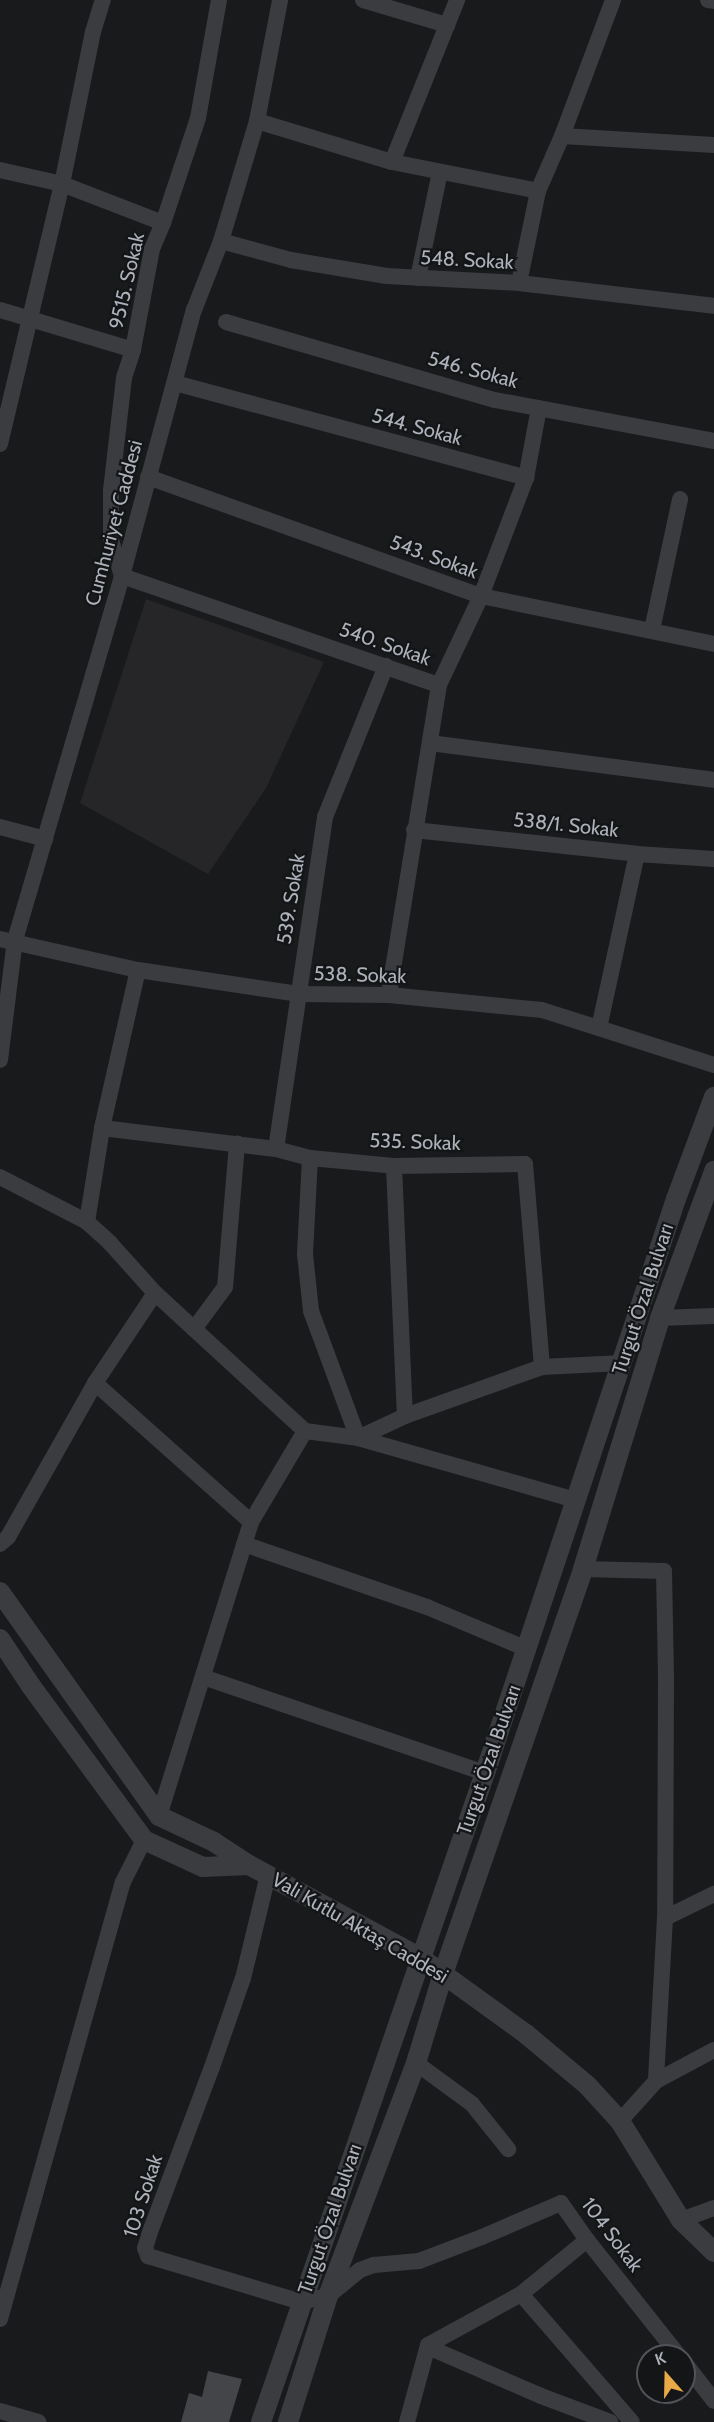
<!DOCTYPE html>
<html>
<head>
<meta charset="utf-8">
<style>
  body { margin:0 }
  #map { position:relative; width:714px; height:2422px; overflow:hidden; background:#191a1c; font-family:Cabin,sans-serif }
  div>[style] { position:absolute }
  .built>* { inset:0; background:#262628 }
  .building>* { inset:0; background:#444548 }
  .minor>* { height:16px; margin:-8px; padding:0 8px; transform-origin:8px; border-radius:8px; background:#3b3c40 }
  .tertiary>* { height:20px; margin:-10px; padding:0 10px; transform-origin:10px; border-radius:10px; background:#3b3c40 }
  span { translate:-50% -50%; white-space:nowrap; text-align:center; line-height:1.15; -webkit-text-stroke:4.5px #141517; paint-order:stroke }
  .street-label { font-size:20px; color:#adb1ba }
  .north { position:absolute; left:636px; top:2344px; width:60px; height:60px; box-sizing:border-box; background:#141517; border:2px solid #515358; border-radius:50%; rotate:340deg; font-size:16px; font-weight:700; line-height:24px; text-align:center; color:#adb1ba }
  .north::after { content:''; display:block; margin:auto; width:21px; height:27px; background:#e7aa46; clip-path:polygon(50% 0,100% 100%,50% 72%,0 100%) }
</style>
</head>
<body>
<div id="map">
  <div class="built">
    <i style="clip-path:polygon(146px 599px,324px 662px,266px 788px,208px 874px,80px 803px)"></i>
  </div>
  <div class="building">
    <i style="clip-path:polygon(208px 2371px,242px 2379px,229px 2422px,181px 2422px,189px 2393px,202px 2397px)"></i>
  </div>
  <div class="minor">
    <i style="left:219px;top:0;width:120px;rotate:100.1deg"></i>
    <i style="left:198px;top:118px;width:111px;rotate:108.4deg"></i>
    <i style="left:163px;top:223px;width:28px;rotate:113deg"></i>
    <i style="left:152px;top:249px;width:103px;rotate:100.7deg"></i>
    <i style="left:133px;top:350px;width:29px;rotate:108deg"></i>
    <i style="left:124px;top:378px;width:113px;rotate:96.6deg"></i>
    <i style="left:111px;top:490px;width:50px;rotate:90deg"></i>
    <i style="left:111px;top:540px;width:38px;rotate:73deg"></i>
    <i style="left:122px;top:576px;width:335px;rotate:19deg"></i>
    <i style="left:363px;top:0;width:88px;rotate:16.6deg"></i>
    <i style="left:708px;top:0;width:6px;rotate:9deg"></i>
    <i style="left:257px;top:121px;width:141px;rotate:16.9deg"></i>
    <i style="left:392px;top:162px;width:149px;rotate:11.2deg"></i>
    <i style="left:562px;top:136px;width:152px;rotate:3.4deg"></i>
    <i style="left:392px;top:162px;width:175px;rotate:-68.1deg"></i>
    <i style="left:0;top:170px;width:64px;rotate:12.7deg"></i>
    <i style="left:62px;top:184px;width:108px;rotate:21.1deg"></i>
    <i style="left:221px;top:241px;width:73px;rotate:15.2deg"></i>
    <i style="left:291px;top:260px;width:97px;rotate:9.5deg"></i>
    <i style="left:387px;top:276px;width:132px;rotate:3deg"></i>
    <i style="left:519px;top:283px;width:196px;rotate:6.7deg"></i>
    <i style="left:418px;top:278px;width:108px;rotate:-78.3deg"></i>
    <i style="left:519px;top:283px;width:94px;rotate:-78.3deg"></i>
    <i style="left:538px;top:191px;width:60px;rotate:-66.4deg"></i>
    <i style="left:562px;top:136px;width:145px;rotate:-69.4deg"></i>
    <i style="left:0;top:310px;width:139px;rotate:16.7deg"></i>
    <i style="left:226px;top:322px;width:280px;rotate:16.2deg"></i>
    <i style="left:495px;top:400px;width:223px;rotate:10.6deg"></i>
    <i style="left:175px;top:383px;width:364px;rotate:15.1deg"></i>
    <i style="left:526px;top:478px;width:126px;rotate:110.9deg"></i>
    <i style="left:481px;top:596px;width:98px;rotate:115.3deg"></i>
    <i style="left:439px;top:685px;width:314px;rotate:99.2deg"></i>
    <i style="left:0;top:444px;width:267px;rotate:-76.6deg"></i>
    <i style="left:62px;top:184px;width:155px;rotate:-78.5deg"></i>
    <i style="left:93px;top:32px;width:34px;rotate:-73deg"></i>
    <i style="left:148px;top:477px;width:354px;rotate:19.7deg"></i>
    <i style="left:481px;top:596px;width:238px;rotate:11.6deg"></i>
    <i style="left:526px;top:478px;width:71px;rotate:-79.5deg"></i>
    <i style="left:652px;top:630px;width:134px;rotate:-77.9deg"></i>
    <i style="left:430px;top:743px;width:286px;rotate:7.4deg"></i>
    <i style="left:0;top:827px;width:47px;rotate:14.9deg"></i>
    <i style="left:414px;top:830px;width:224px;rotate:6.1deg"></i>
    <i style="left:637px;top:854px;width:77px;rotate:3.7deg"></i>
    <i style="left:0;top:939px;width:141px;rotate:12.7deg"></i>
    <i style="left:138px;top:970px;width:162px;rotate:8.5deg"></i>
    <i style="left:298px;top:994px;width:91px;rotate:0.6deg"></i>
    <i style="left:389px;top:995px;width:154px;rotate:5.6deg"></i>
    <i style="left:542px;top:1010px;width:181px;rotate:17.7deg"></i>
    <i style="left:599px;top:1028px;width:178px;rotate:-77.7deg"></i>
    <i style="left:0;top:1060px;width:121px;rotate:-82.9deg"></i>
    <i style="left:15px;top:940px;width:379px;rotate:-73.6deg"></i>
    <i style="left:122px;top:576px;width:276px;rotate:-74.9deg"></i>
    <i style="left:194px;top:310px;width:74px;rotate:-68.6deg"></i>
    <i style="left:221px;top:241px;width:125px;rotate:-73.3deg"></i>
    <i style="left:257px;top:121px;width:123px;rotate:-79.2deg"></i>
    <i style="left:102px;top:1128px;width:175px;rotate:6.9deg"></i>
    <i style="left:276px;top:1149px;width:35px;rotate:15deg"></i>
    <i style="left:310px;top:1158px;width:84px;rotate:5.4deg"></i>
    <i style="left:394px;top:1166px;width:131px;rotate:-0.9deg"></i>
    <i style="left:525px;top:1164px;width:204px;rotate:85.2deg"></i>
    <i style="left:276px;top:1149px;width:336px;rotate:-81.6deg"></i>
    <i style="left:325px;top:817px;width:163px;rotate:-68deg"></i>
    <i style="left:310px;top:1158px;width:96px;rotate:93deg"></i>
    <i style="left:305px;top:1254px;width:57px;rotate:84deg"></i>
    <i style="left:311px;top:1311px;width:135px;rotate:69.7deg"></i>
    <i style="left:358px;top:1438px;width:52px;rotate:-25.1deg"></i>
    <i style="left:405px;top:1416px;width:145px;rotate:-19.7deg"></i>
    <i style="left:542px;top:1367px;width:81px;rotate:-2.8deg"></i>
    <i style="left:394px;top:1166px;width:250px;rotate:87.5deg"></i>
    <i style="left:0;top:1177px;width:98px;rotate:27.3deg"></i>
    <i style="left:87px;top:1222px;width:31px;rotate:42deg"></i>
    <i style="left:110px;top:1243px;width:67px;rotate:48deg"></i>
    <i style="left:155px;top:1293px;width:204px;rotate:42.6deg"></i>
    <i style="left:87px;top:1222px;width:95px;rotate:-80.9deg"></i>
    <i style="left:102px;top:1128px;width:162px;rotate:-77.2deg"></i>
    <i style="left:660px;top:1318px;width:54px;rotate:-2.1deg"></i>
    <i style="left:194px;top:1329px;width:52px;rotate:-53.6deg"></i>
    <i style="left:225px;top:1287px;width:144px;rotate:-85.2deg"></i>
    <i style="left:95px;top:1383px;width:209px;rotate:41.7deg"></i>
    <i style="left:0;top:1544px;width:11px;rotate:-41deg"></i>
    <i style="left:8px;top:1537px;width:177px;rotate:-60.5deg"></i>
    <i style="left:95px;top:1383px;width:108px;rotate:-56.3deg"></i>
    <i style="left:244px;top:1544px;width:194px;rotate:19deg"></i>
    <i style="left:427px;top:1607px;width:108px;rotate:22.8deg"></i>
    <i style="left:583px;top:1569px;width:81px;rotate:1.4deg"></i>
    <i style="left:664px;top:1571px;width:108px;rotate:88.9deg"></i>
    <i style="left:666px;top:1679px;width:239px;rotate:90.2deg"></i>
    <i style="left:665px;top:1918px;width:163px;rotate:93.2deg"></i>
    <i style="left:203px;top:1677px;width:298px;rotate:18.8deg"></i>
    <i style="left:159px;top:1816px;width:308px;rotate:-72.6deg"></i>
    <i style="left:251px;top:1522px;width:106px;rotate:-59.3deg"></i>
    <i style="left:305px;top:1431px;width:53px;rotate:7.5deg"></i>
    <i style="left:358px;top:1438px;width:227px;rotate:15.9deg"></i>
    <i style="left:268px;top:1875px;width:106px;rotate:103.6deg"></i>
    <i style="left:243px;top:1978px;width:94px;rotate:109.2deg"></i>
    <i style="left:212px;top:2067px;width:176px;rotate:110.6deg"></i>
    <i style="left:150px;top:2232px;width:17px;rotate:107deg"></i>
    <i style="left:145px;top:2248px;width:9px;rotate:69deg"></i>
    <i style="left:148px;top:2256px;width:160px;rotate:16.7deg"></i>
    <i style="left:301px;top:2302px;width:28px;rotate:-13deg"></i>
    <i style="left:328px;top:2296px;width:41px;rotate:-39.1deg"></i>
    <i style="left:360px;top:2270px;width:15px;rotate:-20deg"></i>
    <i style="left:374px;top:2265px;width:45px;rotate:-5.1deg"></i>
    <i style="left:419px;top:2261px;width:67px;rotate:-20.9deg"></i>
    <i style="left:482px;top:2237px;width:86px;rotate:-23.3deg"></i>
    <i style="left:561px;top:2203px;width:45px;rotate:54.9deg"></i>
    <i style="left:587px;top:2240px;width:148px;rotate:51.6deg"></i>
    <i style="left:665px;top:1918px;width:55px;rotate:-26.1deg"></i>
    <i style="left:416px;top:2063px;width:69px;rotate:36.2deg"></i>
    <i style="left:472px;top:2104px;width:58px;rotate:51.3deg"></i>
    <i style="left:620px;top:2121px;width:54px;rotate:-48deg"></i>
    <i style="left:656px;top:2081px;width:66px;rotate:-28.1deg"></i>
    <i style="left:681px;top:2220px;width:35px;rotate:-20deg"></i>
    <i style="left:521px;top:2294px;width:169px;rotate:49.1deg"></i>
    <i style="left:0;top:2319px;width:454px;rotate:-74.3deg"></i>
    <i style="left:123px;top:1882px;width:47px;rotate:-63.4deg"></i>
    <i style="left:428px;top:2347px;width:123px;rotate:23.4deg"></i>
    <i style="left:541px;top:2396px;width:74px;rotate:20.6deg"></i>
    <i style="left:684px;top:2362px;width:49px;rotate:52.4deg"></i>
    <i style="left:0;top:2411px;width:40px;rotate:16deg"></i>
    <i style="left:407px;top:2422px;width:80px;rotate:-74.7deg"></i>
    <i style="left:428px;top:2345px;width:106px;rotate:-28.7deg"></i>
    <i style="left:521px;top:2294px;width:85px;rotate:-39.3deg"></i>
  </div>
  <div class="tertiary">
    <i style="left:0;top:1592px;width:275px;rotate:54.6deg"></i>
    <i style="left:159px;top:1816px;width:61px;rotate:25.3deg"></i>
    <i style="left:214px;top:1842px;width:42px;rotate:33.3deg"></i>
    <i style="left:249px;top:1865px;width:196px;rotate:28.4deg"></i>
    <i style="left:421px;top:1958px;width:130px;rotate:35.9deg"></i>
    <i style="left:526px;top:2034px;width:80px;rotate:39.9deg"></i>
    <i style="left:587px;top:2085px;width:49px;rotate:47.5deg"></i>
    <i style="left:620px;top:2121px;width:116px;rotate:58.4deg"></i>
    <i style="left:681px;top:2220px;width:46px;rotate:44.1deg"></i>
    <i style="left:0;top:1639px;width:56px;rotate:56.6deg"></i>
    <i style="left:31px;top:1686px;width:191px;rotate:53.7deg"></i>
    <i style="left:144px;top:1840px;width:65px;rotate:24.6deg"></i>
    <i style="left:203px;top:1867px;width:46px;rotate:-2.5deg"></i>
    <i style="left:261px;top:2422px;width:687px;rotate:-70.96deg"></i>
    <i style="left:485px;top:1773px;width:605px;rotate:-71.6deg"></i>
    <i style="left:676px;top:1199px;width:109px;rotate:-69.6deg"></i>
    <i style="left:288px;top:2422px;width:132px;rotate:-72.4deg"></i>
    <i style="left:328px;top:2296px;width:249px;rotate:-69.3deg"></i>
    <i style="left:416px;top:2063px;width:93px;rotate:-73.1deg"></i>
    <i style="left:443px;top:1974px;width:429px;rotate:-70.9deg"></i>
    <i style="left:583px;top:1569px;width:263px;rotate:-72.9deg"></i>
    <i style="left:660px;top:1318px;width:157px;rotate:-69.8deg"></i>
  </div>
  <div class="street-label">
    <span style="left:467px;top:260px;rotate:3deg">548. Sokak</span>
    <span style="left:127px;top:281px;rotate:-77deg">9515. Sokak</span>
    <span style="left:473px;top:370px;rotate:15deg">546. Sokak</span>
    <span style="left:417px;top:427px;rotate:15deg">544. Sokak</span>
    <span style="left:114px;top:523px;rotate:-75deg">Cumhuriyet Caddesi</span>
    <span style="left:434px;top:557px;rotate:20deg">543. Sokak</span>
    <span style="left:385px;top:644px;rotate:19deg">540. Sokak</span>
    <span style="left:566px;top:825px;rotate:6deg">538/1. Sokak</span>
    <span style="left:291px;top:899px;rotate:-81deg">539. Sokak</span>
    <span style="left:360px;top:975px;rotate:2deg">538. Sokak</span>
    <span style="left:415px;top:1142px;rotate:2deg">535. Sokak</span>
    <span style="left:643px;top:1299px;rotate:-72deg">Turgut Özal Bulvarı</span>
    <span style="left:489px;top:1760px;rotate:-71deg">Turgut Özal Bulvarı</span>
    <span style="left:360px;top:1928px;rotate:30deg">Vali Kutlu Aktaş Caddesi</span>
    <span style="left:143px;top:2196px;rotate:-72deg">103 Sokak</span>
    <span style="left:330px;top:2219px;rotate:-71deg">Turgut Özal Bulvarı</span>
    <span style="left:612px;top:2235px;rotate:53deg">104 Sokak</span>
  </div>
  <div class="north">K</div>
</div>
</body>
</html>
